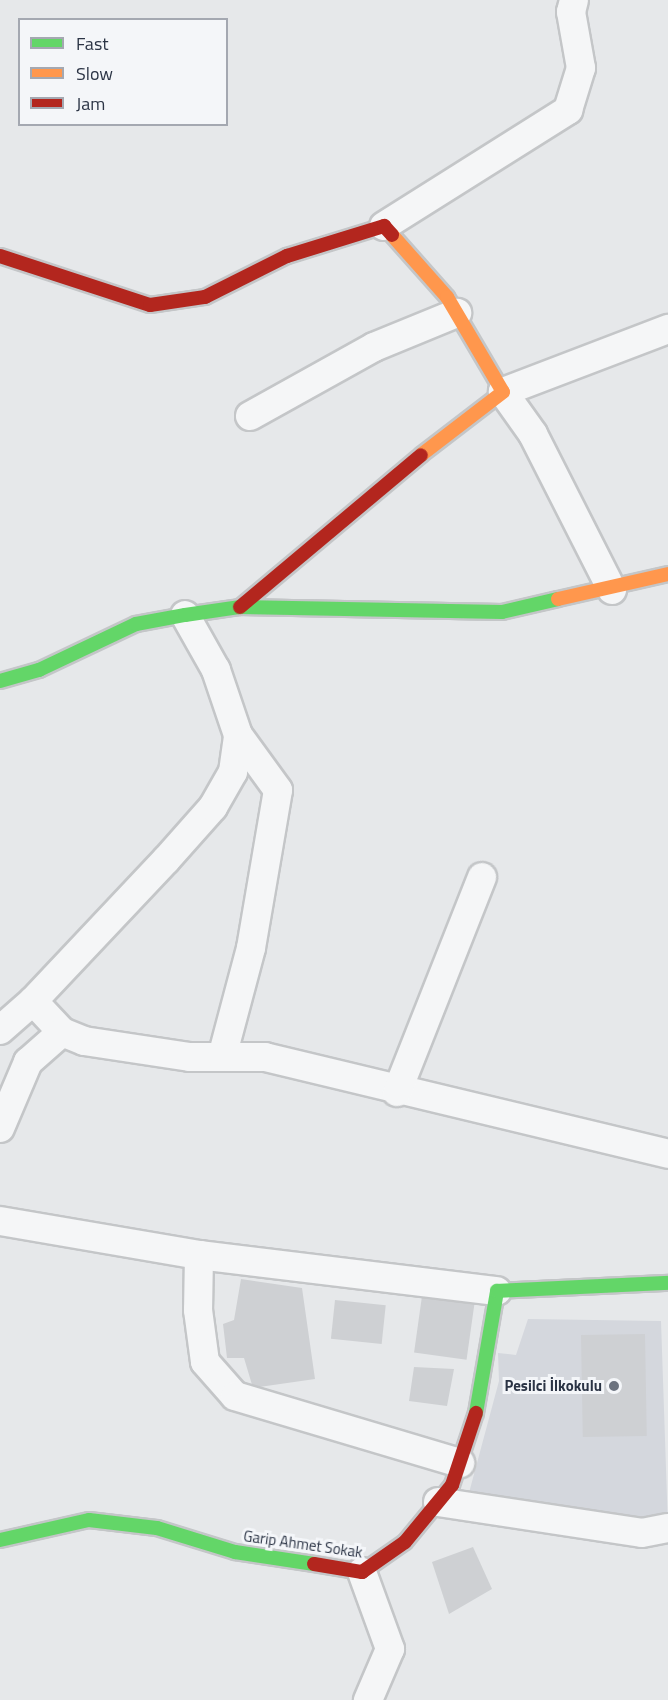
<!DOCTYPE html>
<html>
<head>
<meta charset="utf-8">
<style>
  body { margin:0 }
  #map { position:relative; width:668px; height:1700px; overflow:hidden; background:#e6e8ea; font-family:"Titillium Web",sans-serif }
  div>[style] { position:absolute }
  .built>* { inset:0; background:#d4d7dd }
  .building>* { inset:0; background:#ced0d3; transform-origin:0 0 }
  .roads { filter:drop-shadow(2px 0 #c4c6c8) drop-shadow(-2px 0 #c4c6c8) drop-shadow(0 2px #c4c6c8) drop-shadow(0 -2px #c4c6c8) }
  .street>* { height:28px; margin:-14px; padding:0 14px; transform-origin:14px; border-radius:14px; background:#f5f6f7 }
  .fast>* { height:14px; margin:-7px; padding:0 7px; transform-origin:7px; border-radius:7px; background:#63d668 }
  .slow>* { height:14px; margin:-7px; padding:0 7px; transform-origin:7px; border-radius:7px; background:#ff974d }
  .jam>* { height:14px; margin:-7px; padding:0 7px; transform-origin:7px; border-radius:7px; background:#b3261e }
  .dots>* { width:16px; height:16px; translate:-50% -50%; box-sizing:border-box; border:3px solid #f4f6f9; border-radius:50% }
  span { translate:-50% -50%; white-space:nowrap; text-align:center; line-height:1.15; -webkit-text-stroke:6px #f4f6f9; paint-order:stroke }
  .poi-label { font-size:15px; color:#2b3445; font-weight:700 }
  .right { translate:-100% -50%; text-align:right }
  .street-label { font-size:15px; color:#2b3445 }
  .legend { position:absolute; left:18px; top:18px; width:210px; height:108px; box-sizing:border-box; background:#f4f6f9; border:2px solid #a4a8b1; margin:0; padding:8px 10px; list-style:none; font-size:18px; color:#2b3445 }
  .legend li { display:flex; align-items:center; gap:12px; height:30px }
  .legend b { width:30px; border:2px solid #a4a8b1 }
</style>
</head>
<body>
<div id="map">
  <div class="built">
    <i style="clip-path:polygon(528px 1319px,661px 1321px,668px 1527px,466px 1504px,499px 1381px,498px 1353px,516px 1355px)"></i>
  </div>
  <div class="building">
    <i style="clip-path:polygon(241px 1279px,302px 1288px,315px 1379px,253px 1388px,244px 1358px,227px 1358px,223px 1324px,234px 1320px)"></i>
    <i style="left:422px;top:1296px;width:53px;height:57px;rotate:8deg"></i>
    <i style="left:335px;top:1300px;width:51px;height:39px;rotate:6deg"></i>
    <i style="left:645px;top:1334px;width:102px;height:64px;rotate:89deg"></i>
    <i style="clip-path:polygon(414px 1367px,454px 1369px,447px 1406px,409px 1401px)"></i>
    <i style="clip-path:polygon(473px 1547px,492px 1589px,449px 1614px,432px 1562px)"></i>
  </div>
  <div class="roads">
    <div class="street">
      <i style="left:384px;top:226px;width:218px;rotate:-32.2deg"></i>
      <i style="left:568px;top:110px;width:44px;rotate:-72.8deg"></i>
      <i style="left:581px;top:68px;width:57px;rotate:-100.1deg"></i>
      <i style="left:571px;top:12px;width:12px;rotate:-76deg"></i>
      <i style="left:250px;top:416px;width:142px;rotate:-29.1deg"></i>
      <i style="left:374px;top:347px;width:90px;rotate:-22.3deg"></i>
      <i style="left:612px;top:590px;width:175px;rotate:-116.9deg"></i>
      <i style="left:533px;top:434px;width:52px;rotate:-125.5deg"></i>
      <i style="left:503px;top:392px;width:177px;rotate:-20.9deg"></i>
      <i style="left:33px;top:1001px;width:194px;rotate:-46.7deg"></i>
      <i style="left:166px;top:860px;width:71px;rotate:-48.4deg"></i>
      <i style="left:213px;top:807px;width:40px;rotate:-60.3deg"></i>
      <i style="left:233px;top:772px;width:37px;rotate:-82deg"></i>
      <i style="left:238px;top:735px;width:69px;rotate:-108.7deg"></i>
      <i style="left:216px;top:670px;width:63px;rotate:-119.4deg"></i>
      <i style="left:0;top:1030px;width:44px;rotate:-41.3deg"></i>
      <i style="left:33px;top:1001px;width:42px;rotate:46.9deg"></i>
      <i style="left:62px;top:1032px;width:24px;rotate:22deg"></i>
      <i style="left:84px;top:1041px;width:107px;rotate:8.6deg"></i>
      <i style="left:190px;top:1057px;width:75px"></i>
      <i style="left:265px;top:1057px;width:415px;rotate:13.5deg"></i>
      <i style="left:222px;top:1057px;width:113px;rotate:-75.1deg"></i>
      <i style="left:251px;top:948px;width:160px;rotate:-80.3deg"></i>
      <i style="left:278px;top:790px;width:68px;rotate:-126deg"></i>
      <i style="left:397px;top:1092px;width:231px;rotate:-68.4deg"></i>
      <i style="left:0;top:1128px;width:72px;rotate:-67deg"></i>
      <i style="left:28px;top:1062px;width:45px;rotate:-41.4deg"></i>
      <i style="left:0;top:1221px;width:202px;rotate:9.7deg"></i>
      <i style="left:199px;top:1255px;width:300px;rotate:6.9deg"></i>
      <i style="left:199px;top:1255px;width:55px;rotate:91deg"></i>
      <i style="left:198px;top:1310px;width:52px;rotate:82.3deg"></i>
      <i style="left:205px;top:1362px;width:45px;rotate:48.6deg"></i>
      <i style="left:235px;top:1396px;width:235px;rotate:16.6deg"></i>
      <i style="left:438px;top:1502px;width:206px;rotate:8.6deg"></i>
      <i style="left:642px;top:1533px;width:26px;rotate:-11deg"></i>
      <i style="left:362px;top:1572px;width:82px;rotate:70deg"></i>
      <i style="left:390px;top:1649px;width:56px;rotate:113.3deg"></i>
    </div>
    <div class="fast">
      <i style="left:0;top:681px;width:41px;rotate:-15.8deg"></i>
      <i style="left:39px;top:670px;width:107px;rotate:-25.4deg"></i>
      <i style="left:136px;top:624px;width:50px;rotate:-10.4deg"></i>
      <i style="left:185px;top:615px;width:56px;rotate:-8.3deg"></i>
      <i style="left:240px;top:607px;width:262px;rotate:1.1deg"></i>
      <i style="left:502px;top:612px;width:57px;rotate:-13.1deg"></i>
      <i style="left:476px;top:1413px;width:124px;rotate:-80.2deg"></i>
      <i style="left:497px;top:1291px;width:171px;rotate:-2.7deg"></i>
      <i style="left:0;top:1540px;width:91px;rotate:-12.7deg"></i>
      <i style="left:89px;top:1520px;width:68px;rotate:6.7deg"></i>
      <i style="left:157px;top:1528px;width:82px;rotate:17.1deg"></i>
      <i style="left:235px;top:1552px;width:80px;rotate:8.6deg"></i>
    </div>
    <div class="slow">
      <i style="left:392px;top:235px;width:83px;rotate:48.4deg"></i>
      <i style="left:447px;top:297px;width:110px;rotate:59.5deg"></i>
      <i style="left:503px;top:392px;width:103px;rotate:142.5deg"></i>
      <i style="left:558px;top:599px;width:113px;rotate:-12.8deg"></i>
    </div>
    <div class="jam">
      <i style="left:0;top:256px;width:158px;rotate:18.1deg"></i>
      <i style="left:150px;top:305px;width:56px;rotate:-8.3deg"></i>
      <i style="left:205px;top:297px;width:92px;rotate:-26.6deg"></i>
      <i style="left:287px;top:256px;width:102px;rotate:-17.2deg"></i>
      <i style="left:384px;top:226px;width:12px;rotate:48deg"></i>
      <i style="left:240px;top:607px;width:236px;rotate:-40deg"></i>
      <i style="left:314px;top:1564px;width:49px;rotate:9.5deg"></i>
      <i style="left:362px;top:1572px;width:52px;rotate:-34.9deg"></i>
      <i style="left:405px;top:1542px;width:74px;rotate:-50.5deg"></i>
      <i style="left:452px;top:1485px;width:76px;rotate:-71.6deg"></i>
    </div>
  </div>
  <div class="dots">
    <i style="left:614px;top:1386px;background:#6c737f"></i>
  </div>
  <div class="poi-label">
    <span class="right" style="left:602px;top:1386px">Pesilci İlkokulu</span>
  </div>
  <div class="street-label">
    <span style="left:303px;top:1544px;rotate:8deg">Garip Ahmet Sokak</span>
  </div>
  <ul class="legend">
  <li><b style="height:8px;background:#63d668"></b>Fast</li>
  <li><b style="height:8px;background:#ff974d"></b>Slow</li>
  <li><b style="height:8px;background:#b3261e"></b>Jam</li>
  </ul>
</div>
</body>
</html>
